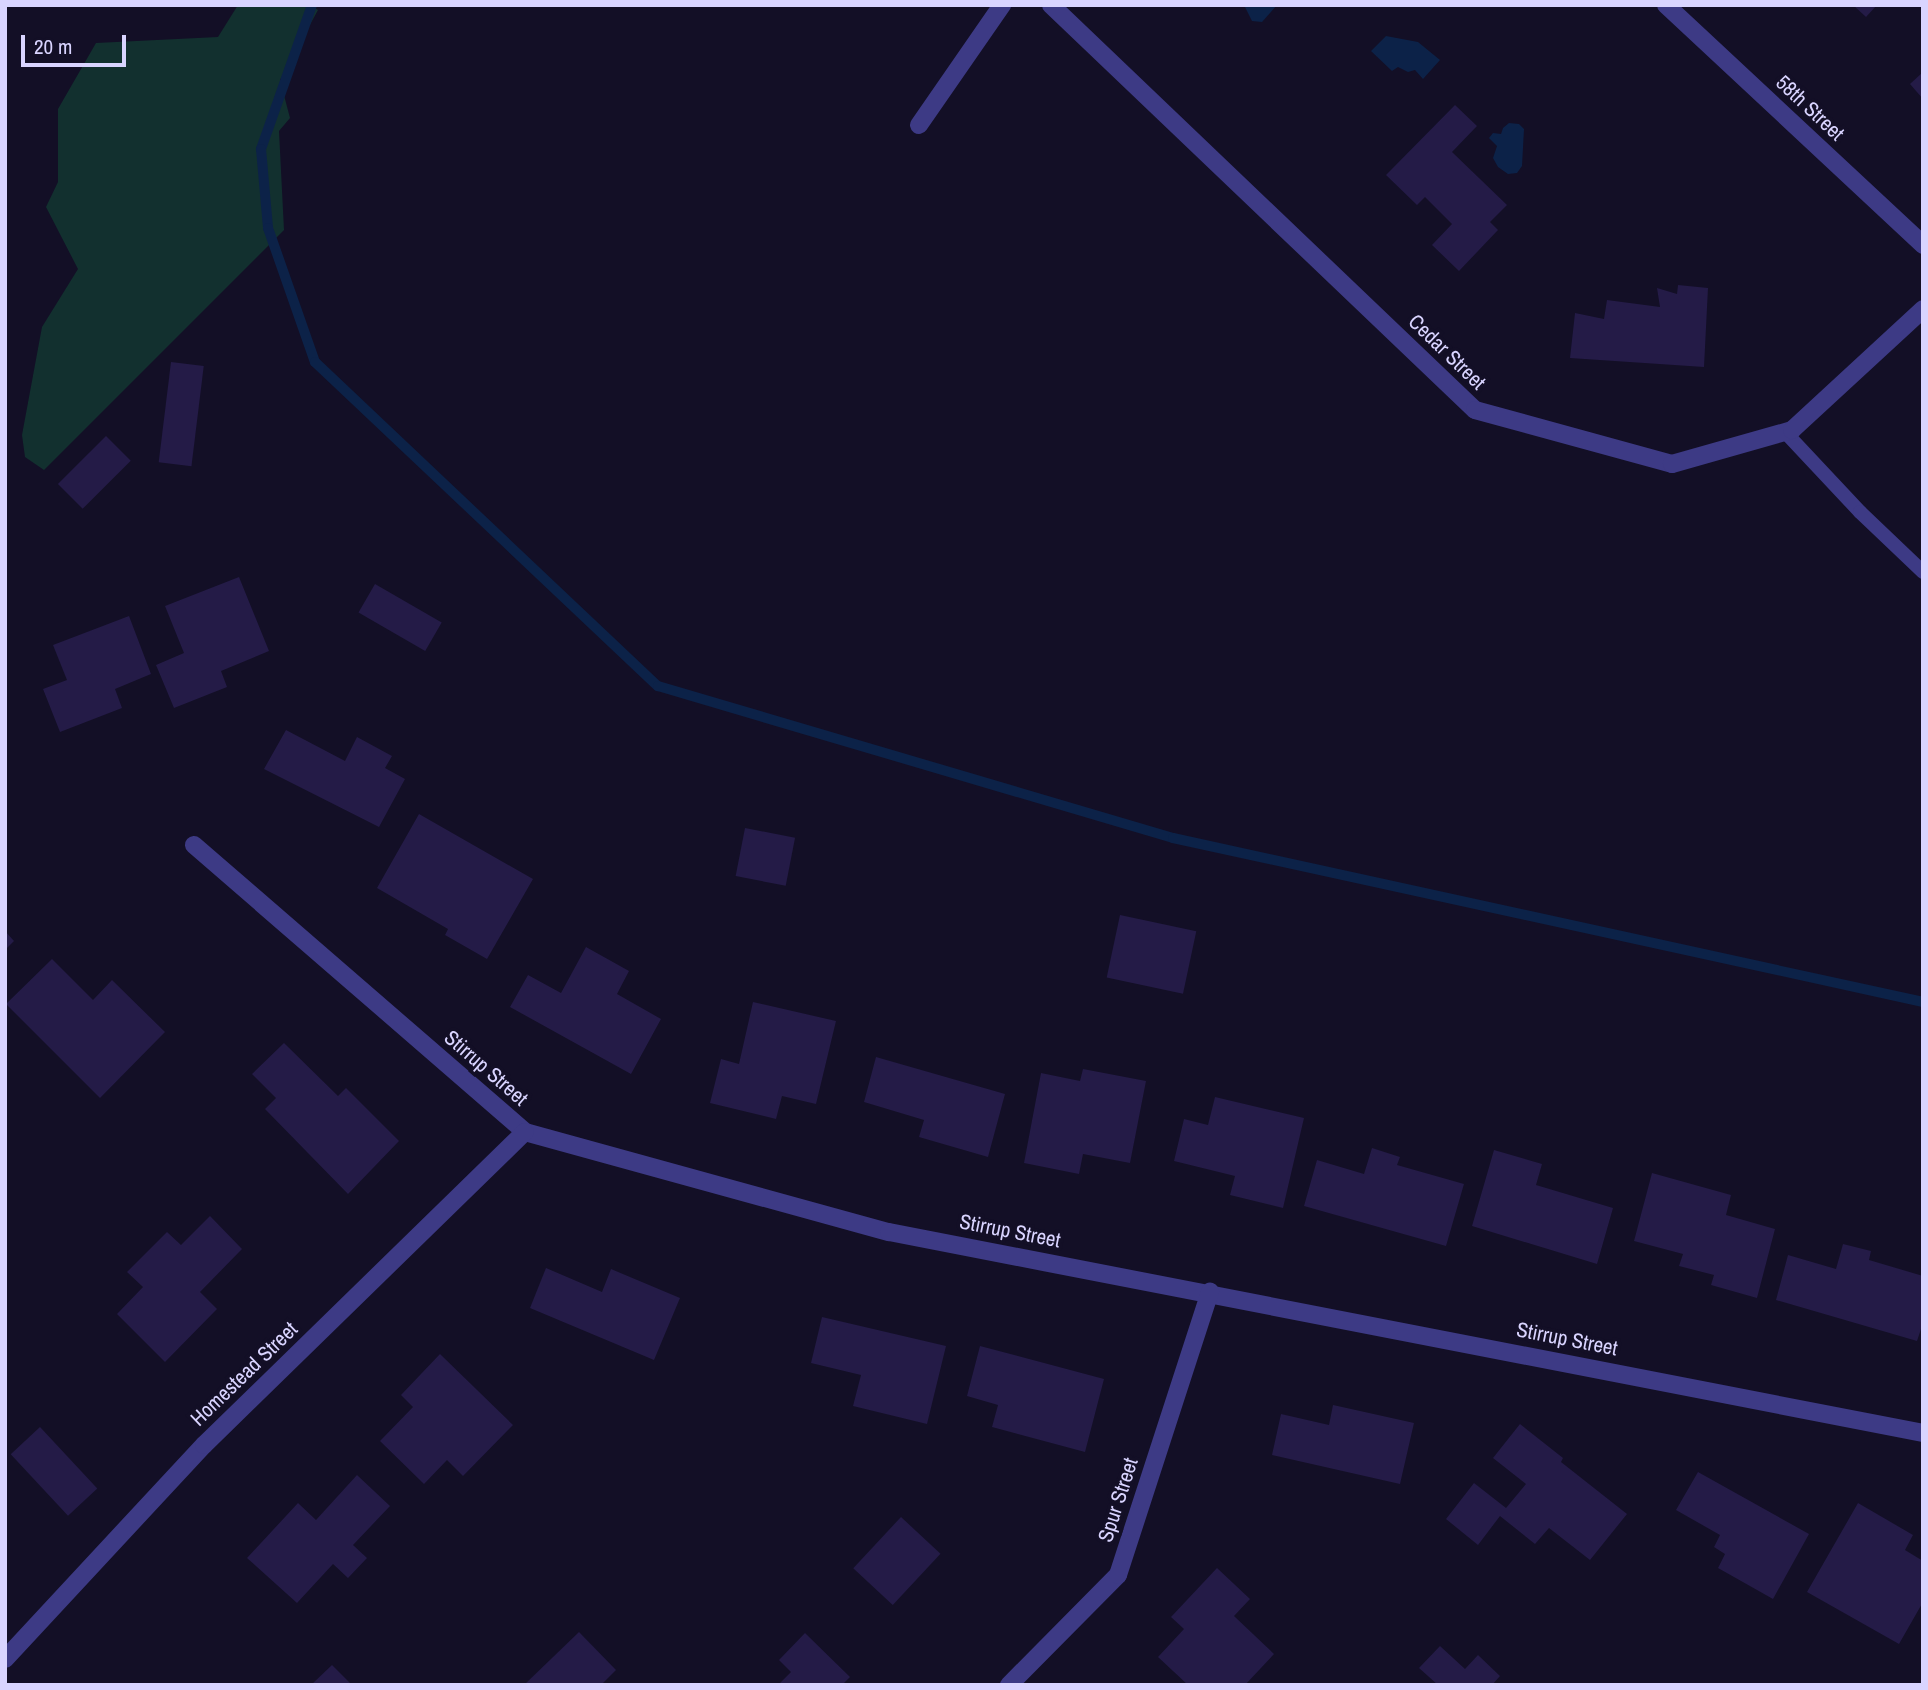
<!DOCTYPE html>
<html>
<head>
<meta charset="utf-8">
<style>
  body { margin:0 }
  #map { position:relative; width:1928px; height:1690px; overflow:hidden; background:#130f26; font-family:"Archivo Narrow",sans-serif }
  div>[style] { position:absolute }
  .green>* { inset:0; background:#12302f }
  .water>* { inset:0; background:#0c2248 }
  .stream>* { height:10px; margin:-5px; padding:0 5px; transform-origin:5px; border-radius:5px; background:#0c2248 }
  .building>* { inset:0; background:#241b47; transform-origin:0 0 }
  .service>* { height:14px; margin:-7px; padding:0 7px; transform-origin:7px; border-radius:7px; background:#3d3a85 }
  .minor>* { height:18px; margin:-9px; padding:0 9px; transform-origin:9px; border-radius:9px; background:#3d3a85 }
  span { translate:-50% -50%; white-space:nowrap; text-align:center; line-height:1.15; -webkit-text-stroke:7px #130f26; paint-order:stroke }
  .street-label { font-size:21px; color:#d9d4ff }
  .frame { position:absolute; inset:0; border:7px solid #d9d4ff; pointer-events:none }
  .scale { position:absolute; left:21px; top:35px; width:105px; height:32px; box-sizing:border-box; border:4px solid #d9d4ff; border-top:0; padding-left:9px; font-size:21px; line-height:24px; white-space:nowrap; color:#d9d4ff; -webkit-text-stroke:5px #130f26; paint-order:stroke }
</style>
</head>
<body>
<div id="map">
  <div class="green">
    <i style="clip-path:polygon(238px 5px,310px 5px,318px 10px,280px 80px,290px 118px,279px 131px,284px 230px,44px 470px,25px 457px,22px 435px,42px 327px,78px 269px,46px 207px,58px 182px,58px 109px,96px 43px,218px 37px)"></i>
  </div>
  <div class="water">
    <i style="clip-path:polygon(1244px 5px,1277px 5px,1262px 22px,1252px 21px)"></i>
    <i style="clip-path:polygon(1386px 36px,1418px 42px,1440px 60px,1423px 79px,1415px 70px,1408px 72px,1398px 67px,1392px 71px,1371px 51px)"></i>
    <i style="clip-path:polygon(1509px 123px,1519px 124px,1524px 129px,1522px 166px,1517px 173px,1508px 174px,1498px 167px,1493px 158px,1497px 146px,1489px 138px,1493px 133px,1501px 134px,1503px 128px)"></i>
  </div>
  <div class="stream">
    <i style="left:312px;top:5px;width:153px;rotate:109.5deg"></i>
    <i style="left:261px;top:149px;width:79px;rotate:84.9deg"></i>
    <i style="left:268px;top:228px;width:142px;rotate:70.7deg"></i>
    <i style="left:315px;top:362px;width:472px;rotate:43.4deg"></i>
    <i style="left:658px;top:686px;width:537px;rotate:16.44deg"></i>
    <i style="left:1173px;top:838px;width:768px;rotate:12.33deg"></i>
  </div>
  <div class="building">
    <i style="clip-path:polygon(1853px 5px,1877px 5px,1866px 17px)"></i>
    <i style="clip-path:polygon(1923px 72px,1923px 99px,1910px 84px)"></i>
    <i style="clip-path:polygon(1455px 105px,1477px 126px,1452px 152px,1507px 205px,1490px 222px,1498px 230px,1459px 271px,1432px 245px,1452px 224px,1425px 197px,1417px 205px,1386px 175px)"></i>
    <i style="clip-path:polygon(1678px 285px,1708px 288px,1704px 367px,1570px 358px,1575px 313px,1604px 319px,1607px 300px,1660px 307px,1657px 288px,1677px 294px)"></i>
    <i style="left:171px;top:362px;width:33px;height:101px;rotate:7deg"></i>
    <i style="left:106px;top:436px;width:35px;height:68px;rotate:45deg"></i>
    <i style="clip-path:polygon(239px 577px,269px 651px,221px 671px,227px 687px,174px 708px,156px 665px,184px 653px,165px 606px)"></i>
    <i style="left:375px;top:584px;width:77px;height:33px;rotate:30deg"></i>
    <i style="clip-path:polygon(129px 616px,151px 674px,115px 689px,122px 708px,60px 732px,43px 689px,67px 680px,53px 645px)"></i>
    <i style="clip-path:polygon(286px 730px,345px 761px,357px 737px,392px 756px,385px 768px,405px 779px,379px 827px,264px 769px)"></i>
    <i style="clip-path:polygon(419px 814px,533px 879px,487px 959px,445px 935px,448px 929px,377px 888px)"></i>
    <i style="left:745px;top:828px;width:51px;height:49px;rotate:11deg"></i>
    <i style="left:1120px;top:915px;width:78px;height:64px;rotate:12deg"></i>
    <i style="clip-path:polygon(5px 931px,14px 941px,5px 950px)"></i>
    <i style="clip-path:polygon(586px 947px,629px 971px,617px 994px,661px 1019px,631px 1074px,510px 1007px,528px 975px,561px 993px)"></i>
    <i style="clip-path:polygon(52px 959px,93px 1000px,112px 980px,165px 1032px,100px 1098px,6px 1004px)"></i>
    <i style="clip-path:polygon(753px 1002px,836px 1021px,816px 1104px,782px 1096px,776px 1119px,710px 1103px,721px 1059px,739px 1064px)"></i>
    <i style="clip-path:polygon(284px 1043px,338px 1096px,346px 1088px,399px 1141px,348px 1194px,265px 1109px,276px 1098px,252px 1074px)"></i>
    <i style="clip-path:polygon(876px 1057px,1005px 1094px,988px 1157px,919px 1137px,924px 1120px,864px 1102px)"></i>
    <i style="clip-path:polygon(1083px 1069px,1146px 1081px,1130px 1163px,1083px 1154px,1079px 1174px,1024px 1163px,1041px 1073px,1080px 1081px)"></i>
    <i style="clip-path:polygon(1215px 1097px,1304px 1118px,1283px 1208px,1230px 1195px,1235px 1176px,1174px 1161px,1184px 1119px,1208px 1125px)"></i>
    <i style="clip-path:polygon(1372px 1148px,1400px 1157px,1397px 1165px,1464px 1184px,1446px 1246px,1304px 1206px,1317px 1160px,1364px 1174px)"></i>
    <i style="clip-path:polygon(1494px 1150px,1542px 1164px,1536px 1185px,1613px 1208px,1597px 1264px,1472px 1226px)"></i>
    <i style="clip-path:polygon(1652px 1173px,1731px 1195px,1726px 1215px,1775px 1229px,1757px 1298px,1711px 1285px,1714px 1275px,1679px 1266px,1683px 1254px,1634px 1241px)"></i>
    <i style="clip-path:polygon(210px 1216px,242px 1249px,200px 1292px,217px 1309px,165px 1362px,117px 1314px,143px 1287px,127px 1272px,167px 1232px,181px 1245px)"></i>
    <i style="clip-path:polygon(1843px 1244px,1871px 1251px,1869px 1260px,1923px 1276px,1923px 1323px,1917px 1341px,1776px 1300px,1788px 1255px,1836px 1269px)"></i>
    <i style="clip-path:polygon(546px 1268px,602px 1292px,611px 1269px,680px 1298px,654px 1360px,530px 1308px)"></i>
    <i style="clip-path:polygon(822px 1317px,946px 1346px,927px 1424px,853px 1406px,861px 1375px,811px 1363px)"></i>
    <i style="clip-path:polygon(980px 1346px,1104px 1379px,1085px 1452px,992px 1427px,998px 1405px,967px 1396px)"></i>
    <i style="clip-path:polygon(440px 1354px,513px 1425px,463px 1476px,447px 1460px,424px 1484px,380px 1441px,413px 1407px,401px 1395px)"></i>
    <i style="clip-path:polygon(1333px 1405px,1414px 1423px,1400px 1484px,1272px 1455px,1281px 1414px,1329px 1425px)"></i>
    <i style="clip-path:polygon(1520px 1424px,1563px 1458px,1561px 1462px,1627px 1514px,1590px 1560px,1549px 1528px,1535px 1544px,1500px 1516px,1478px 1545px,1446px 1519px,1474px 1483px,1506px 1508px,1526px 1484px,1493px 1458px)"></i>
    <i style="left:40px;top:1427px;width:84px;height:40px;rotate:47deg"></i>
    <i style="clip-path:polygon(1698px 1472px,1809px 1534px,1773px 1599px,1718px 1568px,1725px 1554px,1714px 1547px,1720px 1535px,1676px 1510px)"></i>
    <i style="clip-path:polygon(357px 1475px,390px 1506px,353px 1545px,367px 1558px,348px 1578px,333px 1564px,297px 1603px,247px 1558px,298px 1503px,316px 1520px)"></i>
    <i style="clip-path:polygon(1858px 1503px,1913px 1535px,1905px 1550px,1923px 1561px,1923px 1602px,1899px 1644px,1807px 1592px)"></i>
    <i style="left:901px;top:1517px;width:54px;height:70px;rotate:43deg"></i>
    <i style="clip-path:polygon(1217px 1568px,1250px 1599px,1234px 1616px,1274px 1654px,1245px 1685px,1188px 1685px,1158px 1657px,1184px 1629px,1171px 1617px)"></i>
    <i style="clip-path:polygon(579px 1632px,616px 1670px,601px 1685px,524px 1685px)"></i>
    <i style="clip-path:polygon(805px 1633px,850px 1677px,842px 1685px,778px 1685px,791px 1672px,779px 1660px)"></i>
    <i style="clip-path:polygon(1440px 1646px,1465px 1669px,1478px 1655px,1500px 1676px,1492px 1685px,1438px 1685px,1419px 1668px)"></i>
    <i style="clip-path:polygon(332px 1665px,352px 1685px,311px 1685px)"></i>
  </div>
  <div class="service">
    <i style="left:1785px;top:432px;width:110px;rotate:46.8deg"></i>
    <i style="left:1860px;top:512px;width:87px;rotate:43.6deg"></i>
  </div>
  <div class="minor">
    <i style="left:1051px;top:5px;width:586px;rotate:43.69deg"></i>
    <i style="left:1475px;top:410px;width:204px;rotate:15.3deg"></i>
    <i style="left:1672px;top:464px;width:125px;rotate:-15.8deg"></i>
    <i style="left:1792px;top:430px;width:178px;rotate:-42.7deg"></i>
    <i style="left:1666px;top:5px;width:352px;rotate:43deg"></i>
    <i style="left:919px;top:125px;width:146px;rotate:-55.3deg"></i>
    <i style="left:194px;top:845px;width:438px;rotate:40.9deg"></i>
    <i style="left:525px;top:1132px;width:377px;rotate:15.4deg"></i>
    <i style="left:889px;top:1232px;width:1053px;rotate:11deg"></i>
    <i style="left:5px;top:1659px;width:292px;rotate:-47.1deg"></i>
    <i style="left:204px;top:1445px;width:448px;rotate:-44.3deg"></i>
    <i style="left:1009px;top:1685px;width:155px;rotate:-45.3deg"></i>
    <i style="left:1118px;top:1575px;width:298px;rotate:-72deg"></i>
  </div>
  <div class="street-label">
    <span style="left:1810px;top:108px;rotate:43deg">58th Street</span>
    <span style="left:1447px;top:352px;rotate:44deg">Cedar Street</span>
    <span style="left:486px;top:1068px;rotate:41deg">Stirrup Street</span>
    <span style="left:1010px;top:1231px;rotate:11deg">Stirrup Street</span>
    <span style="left:1567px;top:1339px;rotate:11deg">Stirrup Street</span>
    <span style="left:244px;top:1374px;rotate:-44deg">Homestead Street</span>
    <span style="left:1118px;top:1500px;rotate:-72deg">Spur Street</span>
  </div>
  <div class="frame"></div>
  <div class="scale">20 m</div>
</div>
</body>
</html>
